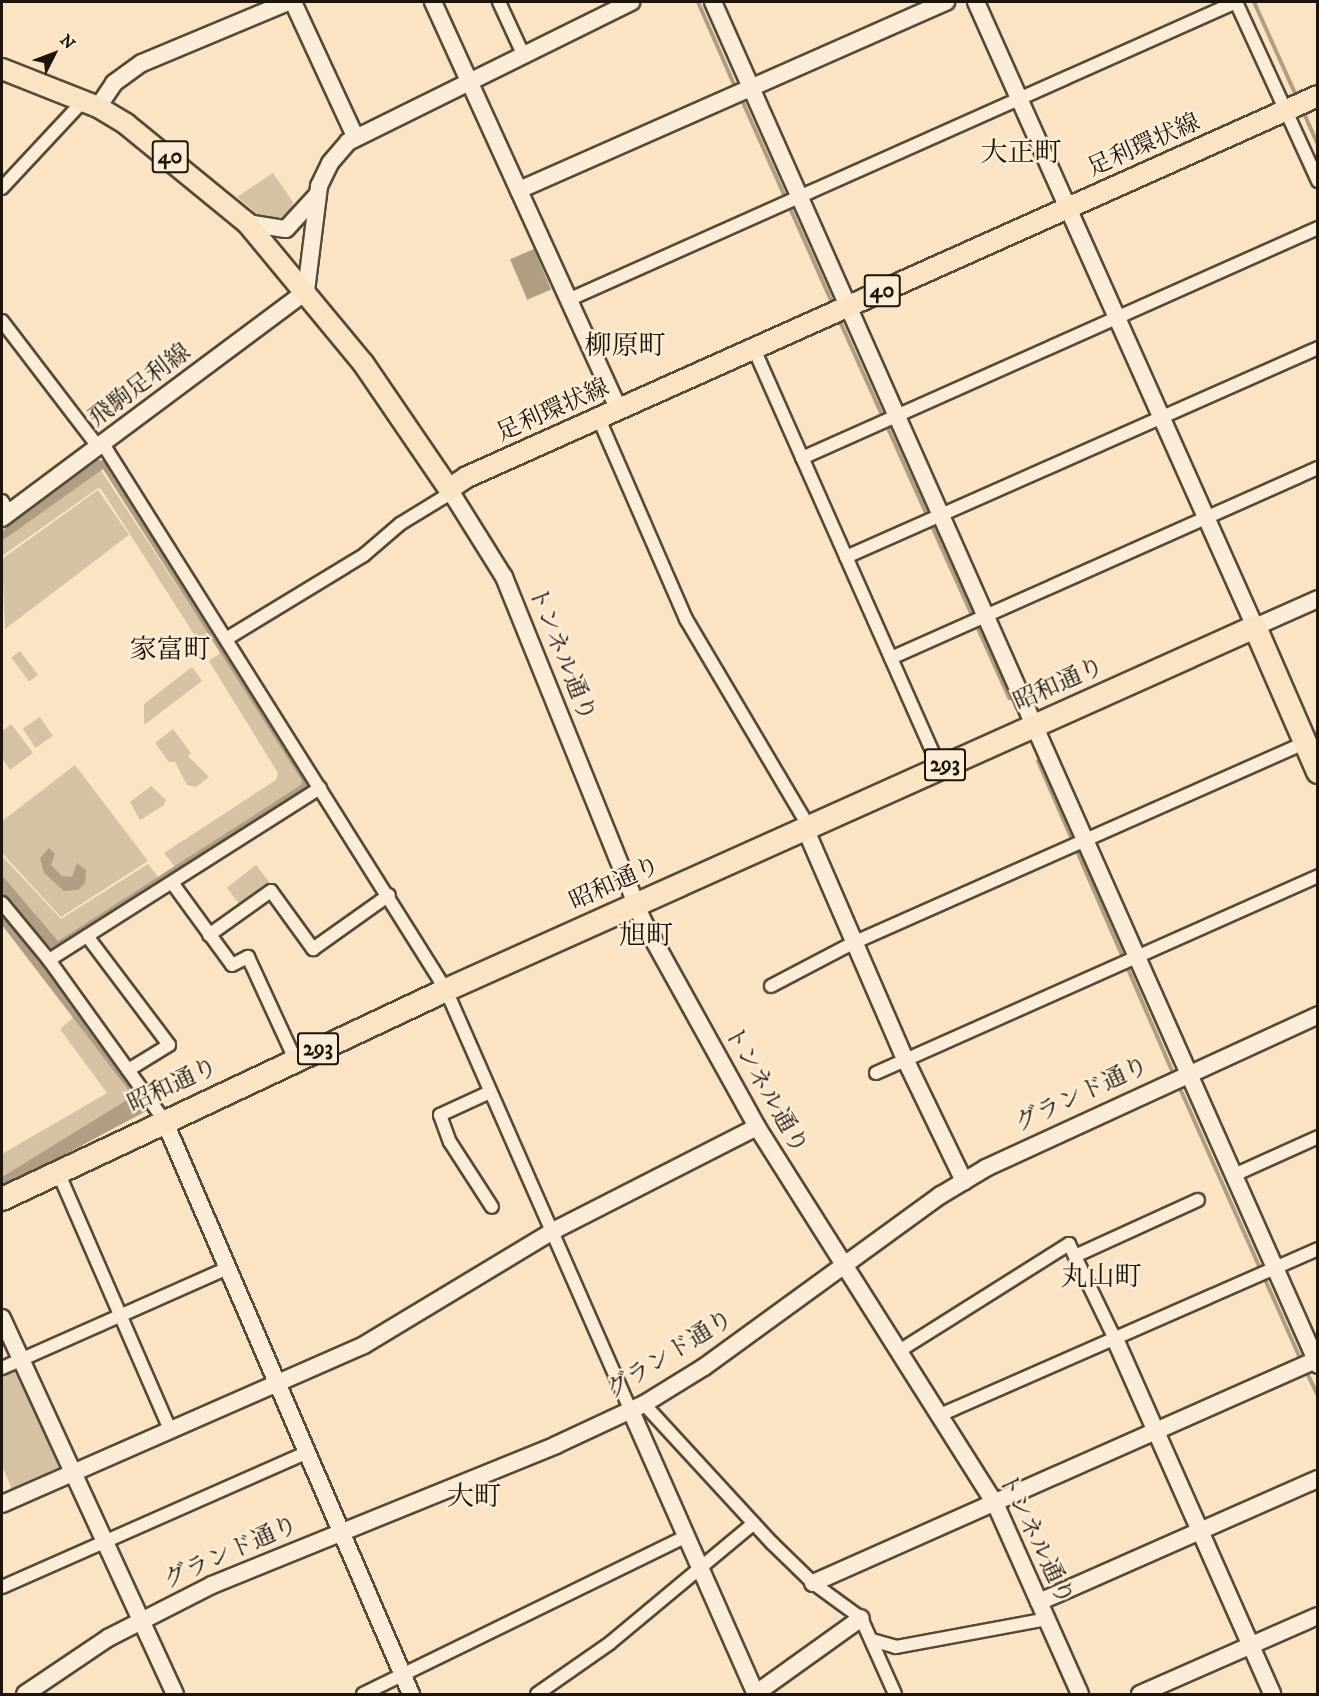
<!DOCTYPE html>
<html>
<head>
<meta charset="utf-8">
<style>
  body { margin:0 }
  #map { position:relative; width:1319px; height:1696px; overflow:hidden; background:#fbe4c3; font-family:"IM FELL DW Pica","Noto Serif JP",serif }
  div>[style] { position:absolute }
  .green>* { inset:0; background:#d5c1a4; transform-origin:0 0 }
  .water>* { inset:0; background:#b09e84; transform-origin:0 0 }
  .stream>* { height:4px; margin:-2px; padding:0 2px; transform-origin:2px; border-radius:2px; background:#b09e84 }
  .roads { filter:drop-shadow(2px 0 #554938) drop-shadow(-2px 0 #554938) drop-shadow(0 2px #554938) drop-shadow(0 -2px #554938) }
  .street>* { height:12px; margin:-6px; padding:0 6px; transform-origin:6px; border-radius:6px; background:#fcedd8 }
  .secondary>* { height:16px; margin:-8px; padding:0 8px; transform-origin:8px; border-radius:8px; background:#fcedd8 }
  .primary>* { height:20px; margin:-10px; padding:0 10px; transform-origin:10px; border-radius:10px; background:#fbe4c3 }
  .highway>* { height:22px; margin:-11px; padding:0 11px; transform-origin:11px; border-radius:11px; background:#fbe4c3 }
  span { translate:-50% -50%; white-space:nowrap; text-align:center; line-height:1.15; -webkit-text-stroke:5px #fcedd8; paint-order:stroke }
  .shield-label span { padding:2px 4px; background:#fcedd8; border:2px solid; border-radius:4px; -webkit-text-stroke-width:0 }
  .shield-label { font-size:22px; color:#1e150a; font-weight:700 }
  .street-label { font-size:24px; color:#1e150a }
  .quarter-label { font-size:27px; color:#1e150a }
  .frame { position:absolute; inset:0; border:3px solid #1e150a; pointer-events:none }
  .north { position:absolute; left:24px; top:24px; width:60px; height:60px; -webkit-text-stroke:4px #fcedd8; paint-order:stroke; rotate:48deg; font-size:16px; font-weight:700; line-height:24px; text-align:center; color:#1e150a }
  .north::after { content:''; display:block; margin:auto; width:21px; height:27px; background:#1e150a; clip-path:polygon(50% 0,100% 100%,50% 72%,0 100%) }
</style>
</head>
<body>
<div id="map">
  <div class="green">
    <i style="clip-path:polygon(273px 173px,293px 202px,291px 217px,285px 222px,262px 218px,237px 197px)"></i>
    <i style="clip-path:polygon(100px 469px,209px 635px,199px 642px,101px 489px,98px 488px,2px 556px,2px 541px)"></i>
    <i style="clip-path:polygon(98px 490px,129px 535px,5px 629px,2px 559px)"></i>
    <i style="left:20px;top:651px;width:30px;height:11px;rotate:53deg"></i>
    <i style="clip-path:polygon(220px 653px,302px 781px,301px 786px,175px 867px,164px 853px,276px 780px,278px 773px,209px 661px)"></i>
    <i style="clip-path:polygon(192px 667px,202px 681px,144px 725px,144px 704px)"></i>
    <i style="left:40px;top:717px;width:23px;height:21px;rotate:56deg"></i>
    <i style="clip-path:polygon(11px 724px,33px 753px,10px 770px,2px 758px,2px 727px,4px 730px)"></i>
    <i style="clip-path:polygon(173px 729px,191px 753px,188px 756px,209px 777px,196px 787px,187px 785px,175px 762px,169px 762px,155px 743px)"></i>
    <i style="clip-path:polygon(75px 765px,148px 861px,61px 917px,2px 853px,2px 821px)"></i>
    <i style="clip-path:polygon(151px 786px,166px 800px,164px 805px,140px 820px,130px 802px)"></i>
    <i style="clip-path:polygon(2px 856px,61px 919px,148px 864px,158px 877px,58px 941px,2px 875px)"></i>
    <i style="left:256px;top:865px;width:23px;height:37px;rotate:52deg"></i>
    <i style="clip-path:polygon(74px 1017px,133px 1096px,2px 1177px,2px 1154px,107px 1093px,60px 1029px)"></i>
    <i style="clip-path:polygon(13px 1370px,20px 1374px,62px 1464px,55px 1473px,13px 1492px,2px 1466px,2px 1375px)"></i>
  </div>
  <div class="water">
    <i style="left:534px;top:249px;width:44px;height:26px;rotate:67deg"></i>
    <i style="clip-path:polygon(98px 460px,107px 461px,311px 784px,308px 789px,49px 951px,2px 894px,2px 875px,58px 941px,301px 785px,302px 781px,103px 469px,2px 541px,2px 531px)"></i>
    <i style="clip-path:polygon(49px 848px,55px 854px,51px 865px,62px 876px,72px 877px,77px 863px,86px 870px,85px 883px,78px 890px,64px 891px,44px 873px,40px 858px)"></i>
    <i style="clip-path:polygon(2px 915px,42px 963px,150px 1109px,2px 1188px,2px 1177px,133px 1096px,2px 925px)"></i>
  </div>
  <div class="stream">
    <i style="left:698px;top:2px;width:95px;rotate:66.4deg"></i>
    <i style="left:1254px;top:2px;width:107px;rotate:65.8deg"></i>
    <i style="left:741px;top:98px;width:227px;rotate:66deg"></i>
    <i style="left:1302px;top:109px;width:39px;rotate:66deg"></i>
    <i style="left:838px;top:317px;width:418px;rotate:65.8deg"></i>
    <i style="left:1038px;top:761px;width:344px;rotate:66.6deg"></i>
    <i style="left:1178px;top:1084px;width:304px;rotate:66deg"></i>
    <i style="left:1305px;top:1369px;width:30px;rotate:64deg"></i>
  </div>
  <div class="roads">
    <div class="street">
      <i style="left:499px;top:2px;width:57px;rotate:65.2deg"></i>
      <i style="left:1236px;top:2px;width:197px;rotate:65.4deg"></i>
      <i style="left:2px;top:188px;width:119px;rotate:-47deg"></i>
      <i style="left:568px;top:300px;width:731px;rotate:-24.04deg"></i>
      <i style="left:2px;top:321px;width:160px;rotate:52.6deg"></i>
      <i style="left:754px;top:349px;width:457px;rotate:66.1deg"></i>
      <i style="left:599px;top:419px;width:218px;rotate:66.5deg"></i>
      <i style="left:686px;top:619px;width:242px;rotate:59.4deg"></i>
      <i style="left:103px;top:444px;width:645px;rotate:57.86deg"></i>
      <i style="left:446px;top:990px;width:460px;rotate:66.3deg"></i>
      <i style="left:802px;top:458px;width:565px;rotate:-24.02deg"></i>
      <i style="left:2px;top:501px;width:14px;rotate:60deg"></i>
      <i style="left:846px;top:557px;width:516px;rotate:-23.88deg"></i>
      <i style="left:226px;top:639px;width:162px;rotate:-31.3deg"></i>
      <i style="left:364px;top:555px;width:48px;rotate:-40.7deg"></i>
      <i style="left:400px;top:524px;width:52px;rotate:-31.5deg"></i>
      <i style="left:444px;top:497px;width:9px;rotate:-58deg"></i>
      <i style="left:891px;top:658px;width:467px;rotate:-24deg"></i>
      <i style="left:173px;top:884px;width:100px;rotate:53.9deg"></i>
      <i style="left:232px;top:965px;width:18px;rotate:-27deg"></i>
      <i style="left:248px;top:957px;width:112px;rotate:65.3deg"></i>
      <i style="left:2px;top:903px;width:74px;rotate:50.5deg"></i>
      <i style="left:49px;top:960px;width:197px;rotate:54.3deg"></i>
      <i style="left:209px;top:935px;width:76px;rotate:-35.4deg"></i>
      <i style="left:271px;top:891px;width:72px;rotate:54.1deg"></i>
      <i style="left:313px;top:949px;width:93px;rotate:-35.4deg"></i>
      <i style="left:87px;top:936px;width:136px;rotate:53deg"></i>
      <i style="left:169px;top:1045px;width:48px;rotate:148.6deg"></i>
      <i style="left:49px;top:960px;width:321px;rotate:-32.4deg"></i>
      <i style="left:771px;top:986px;width:93px;rotate:-27.7deg"></i>
      <i style="left:853px;top:943px;width:493px;rotate:-23.9deg"></i>
      <i style="left:876px;top:1073px;width:484px;rotate:-24deg"></i>
      <i style="left:490px;top:1092px;width:55px;rotate:155.3deg"></i>
      <i style="left:440px;top:1115px;width:29px;rotate:70deg"></i>
      <i style="left:450px;top:1142px;width:77px;rotate:57.1deg"></i>
      <i style="left:58px;top:1172px;width:281px;rotate:66.5deg"></i>
      <i style="left:1234px;top:1175px;width:92px;rotate:-24.3deg"></i>
      <i style="left:1075px;top:1256px;width:135px;rotate:-24.5deg"></i>
      <i style="left:899px;top:1351px;width:201px;rotate:-32.2deg"></i>
      <i style="left:1069px;top:1244px;width:106px;rotate:64.2deg"></i>
      <i style="left:2px;top:1368px;width:247px;rotate:-23.9deg"></i>
      <i style="left:644px;top:1404px;width:189px;rotate:47.4deg"></i>
      <i style="left:772px;top:1543px;width:57px;rotate:44.3deg"></i>
      <i style="left:813px;top:1583px;width:59px;rotate:36.1deg"></i>
      <i style="left:861px;top:1618px;width:83px;rotate:65.9deg"></i>
      <i style="left:940px;top:1415px;width:413px;rotate:-23.7deg"></i>
      <i style="left:2px;top:1587px;width:332px;rotate:-23.8deg"></i>
      <i style="left:872px;top:1640px;width:25px;rotate:16deg"></i>
      <i style="left:896px;top:1647px;width:154px;rotate:-10.5deg"></i>
      <i style="left:363px;top:1694px;width:360px;rotate:-26deg"></i>
      <i style="left:537px;top:1694px;width:89px;rotate:-34.9deg"></i>
      <i style="left:610px;top:1643px;width:187px;rotate:-39.8deg"></i>
    </div>
    <div class="secondary">
      <i style="left:293px;top:2px;width:148px;rotate:65.2deg"></i>
      <i style="left:433px;top:2px;width:448px;rotate:65.5deg"></i>
      <i style="left:713px;top:2px;width:1491px;rotate:66.06deg"></i>
      <i style="left:976px;top:2px;width:684px;rotate:65.94deg"></i>
      <i style="left:1255px;top:627px;width:69px;rotate:-24deg"></i>
      <i style="left:98px;top:107px;width:29px;rotate:-56deg"></i>
      <i style="left:114px;top:83px;width:34px;rotate:-36deg"></i>
      <i style="left:142px;top:63px;width:158px;rotate:-22.7deg"></i>
      <i style="left:519px;top:190px;width:467px;rotate:-23.8deg"></i>
      <i style="left:247px;top:223px;width:39px;rotate:9deg"></i>
      <i style="left:286px;top:229px;width:46px;rotate:-47.6deg"></i>
      <i style="left:449px;top:489px;width:104px;rotate:58deg"></i>
      <i style="left:504px;top:577px;width:371px;rotate:68deg"></i>
      <i style="left:643px;top:921px;width:235px;rotate:61deg"></i>
      <i style="left:757px;top:1127px;width:445px;rotate:57.7deg"></i>
      <i style="left:995px;top:1503px;width:209px;rotate:66deg"></i>
      <i style="left:2px;top:518px;width:379px;rotate:-36.7deg"></i>
      <i style="left:306px;top:291px;width:106px;rotate:-82.9deg"></i>
      <i style="left:319px;top:186px;width:25px;rotate:-64deg"></i>
      <i style="left:330px;top:163px;width:28px;rotate:-49deg"></i>
      <i style="left:348px;top:142px;width:316px;rotate:-26.3deg"></i>
      <i style="left:805px;top:828px;width:252px;rotate:66.6deg"></i>
      <i style="left:905px;top:1059px;width:136px;rotate:64.2deg"></i>
      <i style="left:164px;top:1120px;width:625px;rotate:66.72deg"></i>
      <i style="left:2px;top:1318px;width:414px;rotate:65.3deg"></i>
      <i style="left:1115px;top:1339px;width:388px;rotate:66.1deg"></i>
      <i style="left:631px;top:1411px;width:309px;rotate:66.2deg"></i>
      <i style="left:2px;top:1504px;width:395px;rotate:-23.7deg"></i>
      <i style="left:364px;top:1345px;width:218px;rotate:-31.1deg"></i>
      <i style="left:551px;top:1232px;width:231px;rotate:-27deg"></i>
      <i style="left:813px;top:1583px;width:552px;rotate:-23.92deg"></i>
      <i style="left:1039px;top:1602px;width:305px;rotate:-23.8deg"></i>
      <i style="left:25px;top:1694px;width:100px;rotate:-34deg"></i>
      <i style="left:108px;top:1638px;width:117px;rotate:-27deg"></i>
      <i style="left:212px;top:1585px;width:371px;rotate:-22.1deg"></i>
      <i style="left:556px;top:1445px;width:97px;rotate:-25deg"></i>
      <i style="left:644px;top:1404px;width:70px;rotate:-31.7deg"></i>
      <i style="left:704px;top:1367px;width:293px;rotate:-36deg"></i>
      <i style="left:941px;top:1195px;width:52px;rotate:-31deg"></i>
      <i style="left:986px;top:1168px;width:366px;rotate:-24.7deg"></i>
      <i style="left:755px;top:1694px;width:130px;rotate:-35.6deg"></i>
      <i style="left:1140px;top:1694px;width:194px;rotate:-23.7deg"></i>
    </div>
    <div class="primary">
      <i style="left:2px;top:69px;width:103px;rotate:21.6deg"></i>
      <i style="left:98px;top:107px;width:33px;rotate:31deg"></i>
      <i style="left:126px;top:124px;width:156px;rotate:39.3deg"></i>
      <i style="left:247px;top:223px;width:182px;rotate:50.4deg"></i>
      <i style="left:363px;top:363px;width:153px;rotate:55.7deg"></i>
      <i style="left:449px;top:489px;width:22px;rotate:-34deg"></i>
      <i style="left:467px;top:477px;width:932px;rotate:-24.12deg"></i>
    </div>
    <div class="highway">
      <i style="left:2px;top:1199px;width:491px;rotate:-25.2deg"></i>
      <i style="left:446px;top:990px;width:887px;rotate:-24.17deg"></i>
      <i style="left:1255px;top:627px;width:158px;rotate:66.5deg"></i>
    </div>
  </div>
  <div class="shield-label">
    <span style="left:170px;top:157px">40</span>
    <span style="left:882px;top:291px">40</span>
    <span style="left:945px;top:765px">293</span>
    <span style="left:318px;top:1049px">293</span>
  </div>
  <div class="street-label">
    <span style="left:1144px;top:146px;rotate:-24deg">足利環状線</span>
    <span style="left:140px;top:386px;rotate:-37deg">飛駒足利線</span>
    <span style="left:553px;top:411px;rotate:-24deg">足利環状線</span>
    <span style="left:561px;top:654px;rotate:68deg">トンネル通り</span>
    <span style="left:1059px;top:685px;rotate:-24deg">昭和通り</span>
    <span style="left:615px;top:884px;rotate:-24deg">昭和通り</span>
    <span style="left:173px;top:1086px;rotate:-25deg">昭和通り</span>
    <span style="left:765px;top:1090px;rotate:60deg">トンネル通り</span>
    <span style="left:1082px;top:1095px;rotate:-25deg">グランド通り</span>
    <span style="left:670px;top:1355px;rotate:-32deg">グランド通り</span>
    <span style="left:1035px;top:1539px;rotate:64deg">トンネル通り</span>
    <span style="left:231px;top:1553px;rotate:-24deg">グランド通り</span>
  </div>
  <div class="quarter-label">
    <span style="left:1021px;top:154px">大正町</span>
    <span style="left:625px;top:347px">柳原町</span>
    <span style="left:170px;top:651px">家富町</span>
    <span style="left:646px;top:937px">旭町</span>
    <span style="left:1101px;top:1278px">丸山町</span>
    <span style="left:474px;top:1498px">大町</span>
  </div>
  <div class="frame"></div>
  <div class="north">N</div>
</div>
</body>
</html>
